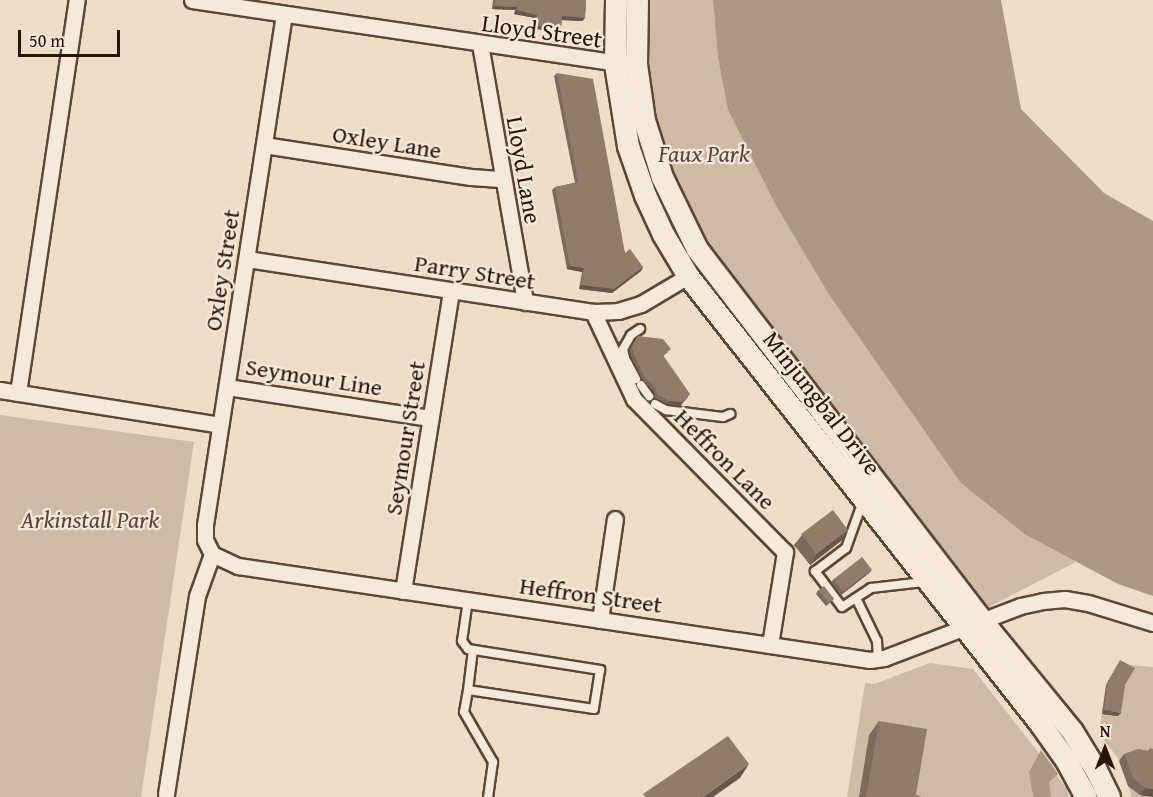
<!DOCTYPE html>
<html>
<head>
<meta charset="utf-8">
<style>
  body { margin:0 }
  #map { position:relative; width:1153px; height:797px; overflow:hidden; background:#eeddc6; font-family:"Gentium Book Plus",serif }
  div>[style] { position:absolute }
  .green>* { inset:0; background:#cdbba5 }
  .water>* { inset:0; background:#ac9884 }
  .roads { filter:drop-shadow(2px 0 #5c4635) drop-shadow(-2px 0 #5c4635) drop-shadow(0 2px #5c4635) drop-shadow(0 -2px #5c4635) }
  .service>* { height:8px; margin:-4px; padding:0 4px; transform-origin:4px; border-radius:4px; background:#f4e9da }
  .minor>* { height:15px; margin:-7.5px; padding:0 7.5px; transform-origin:7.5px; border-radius:7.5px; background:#f4e9da }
  .secondary>* { height:21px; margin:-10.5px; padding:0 10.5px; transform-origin:10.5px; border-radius:10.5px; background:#f4e9da }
  .wall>* { inset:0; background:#7c6b5a }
  .shaded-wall>* { inset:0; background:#65574a }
  .building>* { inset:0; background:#907c69; transform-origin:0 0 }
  span { translate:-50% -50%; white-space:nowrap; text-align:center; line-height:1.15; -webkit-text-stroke:4.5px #f4e9da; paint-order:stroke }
  .street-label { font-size:24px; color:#2b1305 }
  .park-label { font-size:24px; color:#5c4535; font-style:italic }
  .north { position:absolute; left:1075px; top:719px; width:60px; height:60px; -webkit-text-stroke:4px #f4e9da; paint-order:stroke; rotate:0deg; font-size:16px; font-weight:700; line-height:24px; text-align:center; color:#2b1305 }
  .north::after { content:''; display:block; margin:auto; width:21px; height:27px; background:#2b1305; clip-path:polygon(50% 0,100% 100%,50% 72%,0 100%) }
  .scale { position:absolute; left:18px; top:30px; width:102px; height:27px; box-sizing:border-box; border:3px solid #2b1305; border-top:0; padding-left:8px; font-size:18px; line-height:21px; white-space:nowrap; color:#2b1305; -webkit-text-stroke:4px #f4e9da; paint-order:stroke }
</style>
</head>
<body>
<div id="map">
  <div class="green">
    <i style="clip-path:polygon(650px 0,713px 0,718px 58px,728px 110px,775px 204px,828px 293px,1026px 535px,1076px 562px,985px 609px,707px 247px,665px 167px,645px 66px)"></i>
    <i style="clip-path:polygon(0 415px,194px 442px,141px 797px,0 797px)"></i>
    <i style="clip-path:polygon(930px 663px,973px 669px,1067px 789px,1069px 797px,847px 797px,865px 683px,874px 684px)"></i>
    <i style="clip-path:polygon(1118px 664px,1153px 667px,1153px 797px,1132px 797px,1118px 758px,1099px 734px,1106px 685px)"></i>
  </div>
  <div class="water">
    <i style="clip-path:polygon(713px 0,1001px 0,1021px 109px,1104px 193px,1153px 221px,1153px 596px,1118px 584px,1026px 535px,961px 483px,828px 293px,775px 204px,728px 110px,718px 58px)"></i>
    <i style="clip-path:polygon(1041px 750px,1058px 774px,1049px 782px,1051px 797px,1034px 797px,1032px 790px,1029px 772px)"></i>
  </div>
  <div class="roads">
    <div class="service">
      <i style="left:636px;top:379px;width:24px;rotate:-118deg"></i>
      <i style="left:625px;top:358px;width:9px;rotate:-103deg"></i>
      <i style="left:623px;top:349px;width:16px;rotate:-60deg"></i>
      <i style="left:631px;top:335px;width:11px;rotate:-34deg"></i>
      <i style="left:641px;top:385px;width:14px;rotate:54deg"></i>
      <i style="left:655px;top:404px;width:13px;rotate:29deg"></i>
      <i style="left:666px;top:410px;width:57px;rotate:7deg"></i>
      <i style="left:723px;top:417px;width:8px;rotate:-23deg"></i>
      <i style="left:863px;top:501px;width:50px;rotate:109.9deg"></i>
      <i style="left:846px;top:548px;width:39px;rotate:143deg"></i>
      <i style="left:815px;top:571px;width:45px;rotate:53.1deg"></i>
      <i style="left:842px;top:607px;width:35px;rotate:-33deg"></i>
      <i style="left:871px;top:588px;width:53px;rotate:-6.5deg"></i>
      <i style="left:856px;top:598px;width:48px;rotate:64deg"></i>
      <i style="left:877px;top:641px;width:18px;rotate:87deg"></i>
      <i style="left:468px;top:600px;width:41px;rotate:98.3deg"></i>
      <i style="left:462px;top:641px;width:10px;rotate:53deg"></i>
      <i style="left:468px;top:649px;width:134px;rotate:9deg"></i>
      <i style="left:600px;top:670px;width:39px;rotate:99deg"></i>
      <i style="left:594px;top:709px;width:127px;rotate:-171.4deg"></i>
      <i style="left:468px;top:690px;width:40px;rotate:-82.9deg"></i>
      <i style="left:468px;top:690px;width:22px;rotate:100deg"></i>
      <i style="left:464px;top:712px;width:58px;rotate:59.9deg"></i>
      <i style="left:493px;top:762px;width:35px;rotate:98deg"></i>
    </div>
    <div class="minor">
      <i style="left:192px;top:0;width:438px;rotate:8.4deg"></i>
      <i style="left:284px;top:14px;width:517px;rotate:98.79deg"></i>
      <i style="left:205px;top:525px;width:15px;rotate:90deg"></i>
      <i style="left:205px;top:540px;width:16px;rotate:63deg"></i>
      <i style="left:212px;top:554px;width:29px;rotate:25deg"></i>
      <i style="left:238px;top:566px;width:639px;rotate:8.46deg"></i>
      <i style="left:870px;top:660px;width:14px;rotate:-8deg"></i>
      <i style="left:884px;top:658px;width:146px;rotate:-20.9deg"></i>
      <i style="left:1020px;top:606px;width:24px;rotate:-12deg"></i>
      <i style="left:1043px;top:601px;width:22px;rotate:-5deg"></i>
      <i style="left:1065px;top:599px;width:23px;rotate:10deg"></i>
      <i style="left:1088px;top:603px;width:68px;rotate:17.1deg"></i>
      <i style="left:480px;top:44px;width:262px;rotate:80.1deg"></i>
      <i style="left:264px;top:145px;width:209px;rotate:8.8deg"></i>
      <i style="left:471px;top:177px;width:32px;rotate:4deg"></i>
      <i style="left:247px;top:259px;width:350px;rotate:8.7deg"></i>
      <i style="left:593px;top:312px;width:25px;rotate:-2deg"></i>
      <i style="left:618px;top:311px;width:24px;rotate:-17deg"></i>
      <i style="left:641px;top:304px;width:55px;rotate:-30.8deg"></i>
      <i style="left:593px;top:312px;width:96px;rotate:64.8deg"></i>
      <i style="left:634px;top:399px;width:215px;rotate:45.4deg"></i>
      <i style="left:785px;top:552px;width:94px;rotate:99.2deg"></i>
      <i style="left:227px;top:387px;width:205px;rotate:8.7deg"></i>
      <i style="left:0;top:390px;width:223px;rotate:9deg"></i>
      <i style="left:18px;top:393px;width:397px;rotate:-81.5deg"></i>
      <i style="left:403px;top:591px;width:303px;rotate:-80.9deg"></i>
      <i style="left:600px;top:620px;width:102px;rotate:-81.6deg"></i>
      <i style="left:166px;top:794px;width:200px;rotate:-81.1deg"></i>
      <i style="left:197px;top:596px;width:45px;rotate:-70.3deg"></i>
    </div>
    <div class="secondary">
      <i style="left:616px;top:0;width:64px;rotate:90.9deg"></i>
      <i style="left:615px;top:64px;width:83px;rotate:81deg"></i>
      <i style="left:628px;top:146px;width:52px;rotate:70.9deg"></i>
      <i style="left:645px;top:195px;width:43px;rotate:65.2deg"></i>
      <i style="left:663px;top:234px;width:49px;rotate:59.2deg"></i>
      <i style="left:688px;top:276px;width:568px;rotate:51.8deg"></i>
      <i style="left:1039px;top:722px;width:47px;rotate:54.6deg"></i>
      <i style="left:1066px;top:760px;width:42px;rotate:61.6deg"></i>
      <i style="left:637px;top:0;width:64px;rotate:90.9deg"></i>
      <i style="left:636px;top:64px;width:57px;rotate:81.9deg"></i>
      <i style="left:644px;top:120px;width:60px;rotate:72.5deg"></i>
      <i style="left:662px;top:177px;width:80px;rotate:64.1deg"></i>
      <i style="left:697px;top:249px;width:469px;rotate:52.5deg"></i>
      <i style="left:982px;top:621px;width:142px;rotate:50.7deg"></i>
      <i style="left:1072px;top:731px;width:46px;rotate:58.4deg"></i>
      <i style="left:1096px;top:770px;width:30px;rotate:64deg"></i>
    </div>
  </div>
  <div class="wall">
    <i style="clip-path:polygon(493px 0,586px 0,585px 18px,582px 21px,562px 20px,561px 27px,559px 31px,534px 29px,535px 18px,514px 14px,515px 10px,492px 9px)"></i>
    <i style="clip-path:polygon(557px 73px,625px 253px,643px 267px,641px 271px,612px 293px,579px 289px,582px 272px,567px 269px,552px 190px,555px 187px,575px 183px,554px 76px)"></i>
    <i style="clip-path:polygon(638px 336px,668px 352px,663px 356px,688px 397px,680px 406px,668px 404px,655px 398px,654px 392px,642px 379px,631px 356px,629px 350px)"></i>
    <i style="clip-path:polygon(848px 530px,841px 541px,810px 565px,794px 545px,802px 535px)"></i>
    <i style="clip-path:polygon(872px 570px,869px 573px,841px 595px,831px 582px,834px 579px)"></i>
    <i style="clip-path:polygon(818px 590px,834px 599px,831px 602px,826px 606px,816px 594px)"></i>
    <i style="clip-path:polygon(1118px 664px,1125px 685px,1118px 716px,1102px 714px,1106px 685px)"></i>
    <i style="clip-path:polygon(879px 721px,916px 795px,921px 797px,859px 797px,869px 735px)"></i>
    <i style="clip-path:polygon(1150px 748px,1153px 797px,1140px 795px,1128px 786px,1119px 761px,1124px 754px,1148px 751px)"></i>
  </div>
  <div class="shaded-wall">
    <i style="clip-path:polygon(495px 6px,518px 7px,515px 10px,492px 9px)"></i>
    <i style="clip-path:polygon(517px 10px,537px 15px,535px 18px,514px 14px)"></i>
    <i style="clip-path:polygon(562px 16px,585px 18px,582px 21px,559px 20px)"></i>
    <i style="clip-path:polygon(537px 26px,561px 27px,559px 31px,534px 29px)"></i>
    <i style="clip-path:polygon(570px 266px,584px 268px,582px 272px,567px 269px)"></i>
    <i style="clip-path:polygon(643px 267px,641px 271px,612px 293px,579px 289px,581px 285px)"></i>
    <i style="clip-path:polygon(690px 394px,680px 406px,668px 404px,670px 401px)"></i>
    <i style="clip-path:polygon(848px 530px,841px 541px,810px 565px,817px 554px)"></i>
    <i style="clip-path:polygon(872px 570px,869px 573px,841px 595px,843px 591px)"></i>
    <i style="clip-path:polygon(1104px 710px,1121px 713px,1118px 716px,1102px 714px)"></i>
    <i style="clip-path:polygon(749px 764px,740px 778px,713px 797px,703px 797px)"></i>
    <i style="clip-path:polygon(1145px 788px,1153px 789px,1153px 797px,1140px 795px)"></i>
  </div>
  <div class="building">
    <i style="clip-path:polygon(495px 0,586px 0,585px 18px,562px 16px,561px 27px,537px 26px,537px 15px,517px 10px,518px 7px,495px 6px)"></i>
    <i style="clip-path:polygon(557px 73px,593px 79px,625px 253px,630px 249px,643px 267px,614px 289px,581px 285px,584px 268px,570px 266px,555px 187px,578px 182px)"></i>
    <i style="clip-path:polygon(638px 336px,663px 339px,671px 349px,663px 355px,690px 394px,682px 402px,670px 401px,657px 394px,656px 389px,644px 376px,633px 352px,632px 346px)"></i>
    <i style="left:833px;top:510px;width:25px;height:40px;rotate:53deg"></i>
    <i style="left:862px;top:557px;width:16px;height:36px;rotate:52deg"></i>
    <i style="left:824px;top:586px;width:16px;height:7px;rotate:52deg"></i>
    <i style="clip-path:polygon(1120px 660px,1135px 668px,1125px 685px,1121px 713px,1104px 710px,1108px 681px)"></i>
    <i style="clip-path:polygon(879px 721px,927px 729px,916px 795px,921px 797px,866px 797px)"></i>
    <i style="clip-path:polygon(728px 736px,749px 764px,703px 797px,645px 797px,643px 794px)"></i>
    <i style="clip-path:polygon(1150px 748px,1153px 749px,1153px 789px,1145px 788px,1133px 778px,1124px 754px,1138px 749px,1149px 751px)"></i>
  </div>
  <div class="street-label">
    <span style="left:542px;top:31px;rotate:8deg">Lloyd Street</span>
    <span style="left:387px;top:142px;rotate:9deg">Oxley Lane</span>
    <span style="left:524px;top:170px;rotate:80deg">Lloyd Lane</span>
    <span style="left:222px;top:270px;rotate:-81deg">Oxley Street</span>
    <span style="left:475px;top:272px;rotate:9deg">Parry Street</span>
    <span style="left:314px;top:377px;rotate:9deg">Seymour Line</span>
    <span style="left:822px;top:403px;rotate:52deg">Minjungbal Drive</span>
    <span style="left:405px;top:438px;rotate:-81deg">Seymour Street</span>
    <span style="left:725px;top:459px;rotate:45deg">Heffron Lane</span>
    <span style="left:591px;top:595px;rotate:8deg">Heffron Street</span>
  </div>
  <div class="park-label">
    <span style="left:704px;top:154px">Faux Park</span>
    <span style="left:90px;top:520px">Arkinstall Park</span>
  </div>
  <div class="north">N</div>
  <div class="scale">50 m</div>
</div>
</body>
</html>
